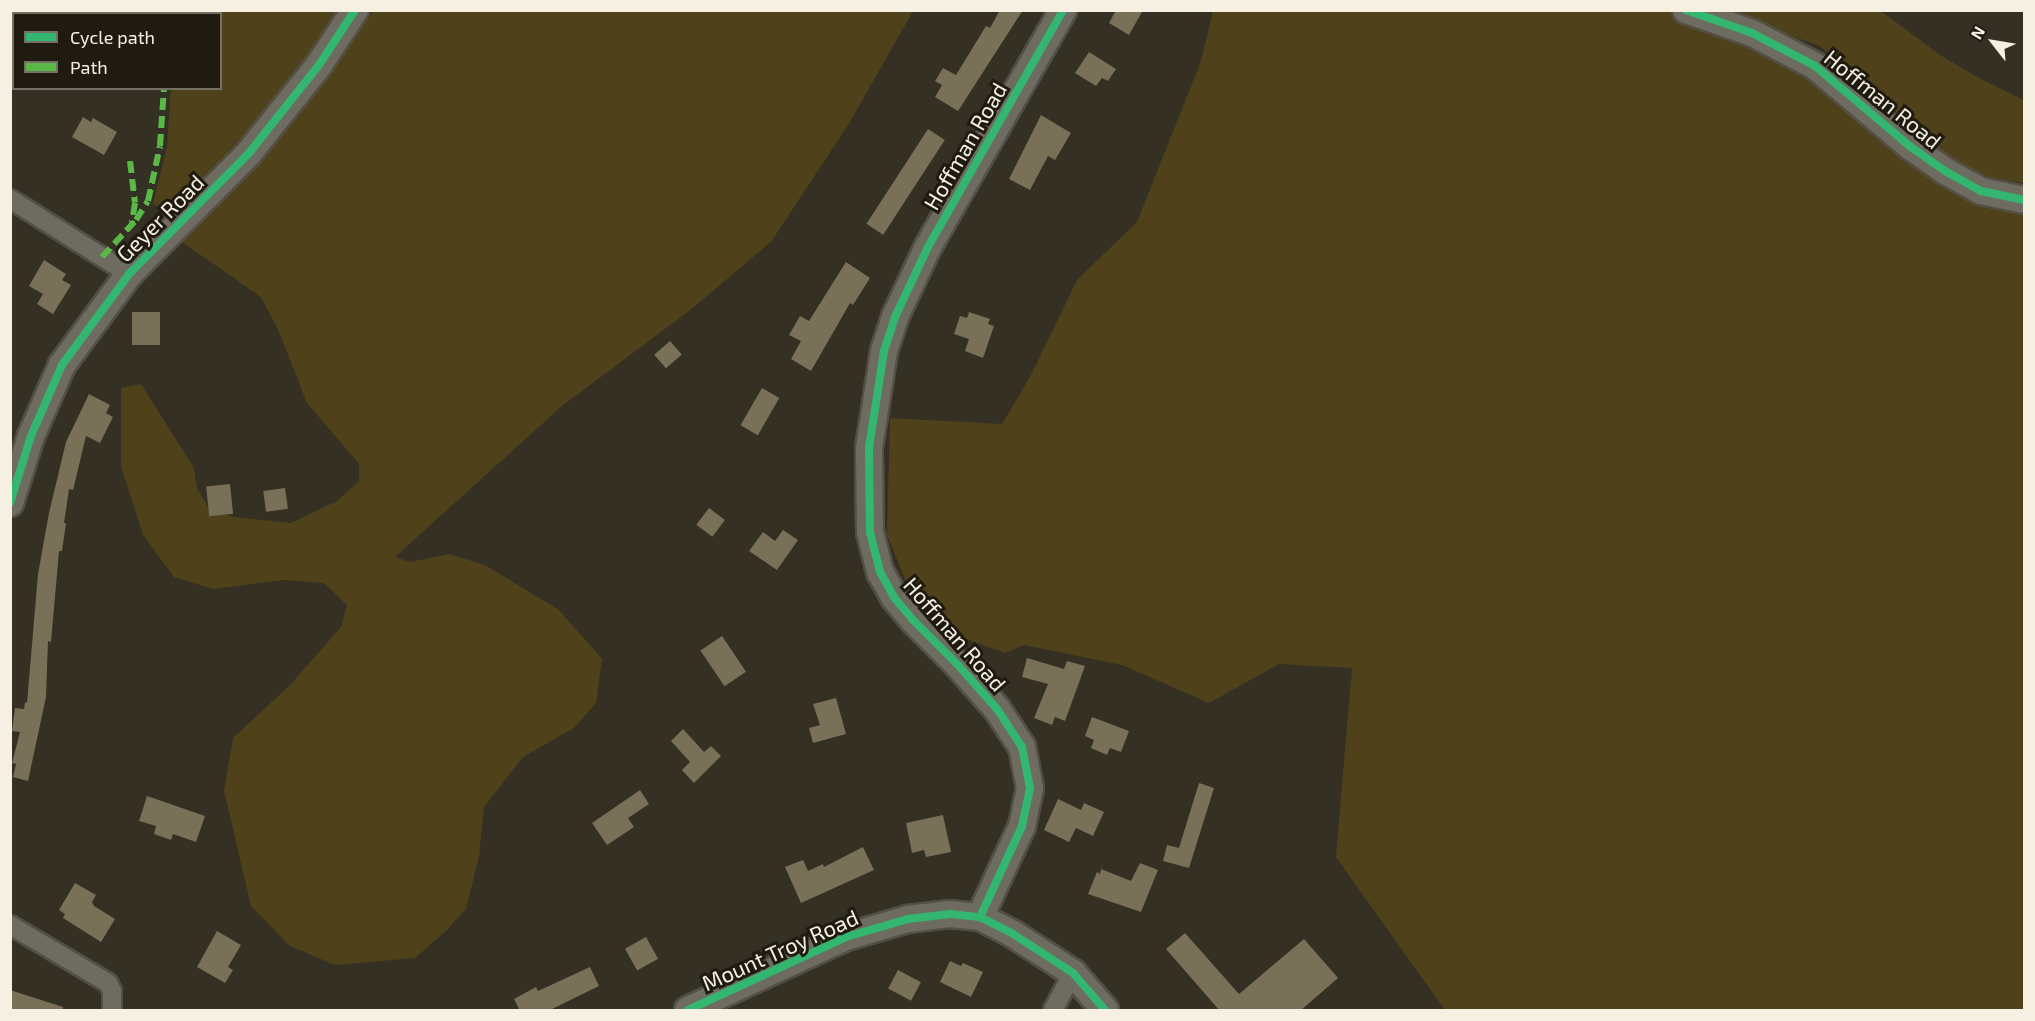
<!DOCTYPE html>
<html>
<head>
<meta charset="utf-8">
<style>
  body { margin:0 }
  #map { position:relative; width:2035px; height:1021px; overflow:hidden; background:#343023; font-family:"Exo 2",sans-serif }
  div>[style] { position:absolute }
  .green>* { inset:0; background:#4f4119 }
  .building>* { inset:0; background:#787057; transform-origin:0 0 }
  .roads { filter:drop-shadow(2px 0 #534f44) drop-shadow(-2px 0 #534f44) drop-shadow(0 2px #534f44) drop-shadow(0 -2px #534f44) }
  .street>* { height:18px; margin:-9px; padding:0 9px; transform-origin:9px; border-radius:9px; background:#6e6b61 }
  .secondary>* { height:26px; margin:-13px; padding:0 13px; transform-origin:13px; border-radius:13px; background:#6e6b61 }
  .quiet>* { height:6px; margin-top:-3px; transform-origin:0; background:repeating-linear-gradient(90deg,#58b947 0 12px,transparent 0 18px) }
  .cycleway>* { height:8px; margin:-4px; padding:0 4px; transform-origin:4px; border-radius:4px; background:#33b770 }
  span { translate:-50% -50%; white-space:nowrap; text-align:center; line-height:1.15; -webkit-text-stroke:6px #1f1b11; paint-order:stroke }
  .street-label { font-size:22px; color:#f5f0e2 }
  .frame { position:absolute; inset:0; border:12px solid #f5f0e2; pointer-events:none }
  .legend { position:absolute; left:12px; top:12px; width:210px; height:78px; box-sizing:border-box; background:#1f1b11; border:2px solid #757065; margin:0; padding:8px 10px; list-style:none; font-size:18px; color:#f5f0e2 }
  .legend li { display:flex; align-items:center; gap:12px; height:30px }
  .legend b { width:30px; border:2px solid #757065 }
  .north { position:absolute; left:1963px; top:12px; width:60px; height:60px; -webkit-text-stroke:4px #1f1b11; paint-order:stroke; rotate:301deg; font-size:16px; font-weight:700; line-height:24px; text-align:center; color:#f5f0e2 }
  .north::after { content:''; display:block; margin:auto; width:21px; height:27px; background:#f5f0e2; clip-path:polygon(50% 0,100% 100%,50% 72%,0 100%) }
</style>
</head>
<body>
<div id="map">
  <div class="green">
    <i style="clip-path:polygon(1686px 10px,1752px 33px,1911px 147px,2024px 200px,2024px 1010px,1445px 1010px,1336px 857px,1352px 668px,1279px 664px,1209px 703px,1122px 665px,1024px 645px,1005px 653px,952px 634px,911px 594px,887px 535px,890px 418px,1002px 424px,1030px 377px,1077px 280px,1137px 222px,1201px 61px,1213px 11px)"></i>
    <i style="clip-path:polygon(178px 11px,342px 11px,308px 63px,173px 214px,153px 204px,167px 147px,171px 89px,220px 88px,220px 14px,177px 13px)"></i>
    <i style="clip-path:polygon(373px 11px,913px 11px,850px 122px,771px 242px,689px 311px,562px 406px,395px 557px,410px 562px,449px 554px,485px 565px,559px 610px,602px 659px,596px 703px,574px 728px,523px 757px,484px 807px,479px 856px,466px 909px,447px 930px,415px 958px,335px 965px,290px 946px,251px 906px,224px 791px,233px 738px,290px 685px,341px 627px,347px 605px,324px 583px,284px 580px,213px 589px,174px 577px,143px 535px,121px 466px,121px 388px,141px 384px,194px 468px,197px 488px,208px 507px,233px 517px,291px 523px,337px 501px,359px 481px,359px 464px,307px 403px,279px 332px,261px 297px,179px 240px,279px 140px)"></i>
    <i style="clip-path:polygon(1720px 11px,1881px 11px,1940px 55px,1981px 79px,2024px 100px,2024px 183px,1984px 177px,1922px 142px,1820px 46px)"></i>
  </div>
  <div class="building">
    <i style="clip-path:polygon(1000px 10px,1023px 10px,958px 111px,935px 97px,942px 85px,935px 81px,943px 68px,956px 75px,986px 26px,990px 28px)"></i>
    <i style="clip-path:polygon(1116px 10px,1143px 10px,1129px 35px,1109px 23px)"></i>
    <i style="clip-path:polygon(1089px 52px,1116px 69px,1108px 81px,1102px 78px,1096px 86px,1075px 73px)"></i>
    <i style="clip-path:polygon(1041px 115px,1071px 133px,1055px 160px,1048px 156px,1030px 190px,1009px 179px)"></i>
    <i style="clip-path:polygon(83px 117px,91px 122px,93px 118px,117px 132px,104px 155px,72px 137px)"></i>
    <i style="left:928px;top:129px;width:20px;height:113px;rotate:33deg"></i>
    <i style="clip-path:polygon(44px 260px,66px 274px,62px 280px,71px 285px,53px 314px,37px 304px,43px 294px,29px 286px)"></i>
    <i style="clip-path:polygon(846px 262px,870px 278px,853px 305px,850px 303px,811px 371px,791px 359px,801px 341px,789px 335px,800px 316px,809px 321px)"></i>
    <i style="left:132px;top:312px;width:28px;height:33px"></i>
    <i style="clip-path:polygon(969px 312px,990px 319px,988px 324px,994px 326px,983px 358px,965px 351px,969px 339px,954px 334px,960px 316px,967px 318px)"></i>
    <i style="left:670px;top:341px;width:18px;height:21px;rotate:49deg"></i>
    <i style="left:762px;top:388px;width:20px;height:43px;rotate:30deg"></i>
    <i style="clip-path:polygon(89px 394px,110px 405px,106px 413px,113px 417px,100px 443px,86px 436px,73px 490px,69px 489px,64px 523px,66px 523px,62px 551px,59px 551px,51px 642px,48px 641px,46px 697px,28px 781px,13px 777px,16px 764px,12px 763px,20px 732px,12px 731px,15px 708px,24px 709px,25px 702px,27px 703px,38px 574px,49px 513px,66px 442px)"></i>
    <i style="left:230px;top:484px;width:30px;height:24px;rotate:84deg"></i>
    <i style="left:285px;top:488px;width:21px;height:22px;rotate:82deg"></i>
    <i style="left:709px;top:508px;width:20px;height:21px;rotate:37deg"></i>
    <i style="clip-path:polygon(783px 530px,798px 540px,777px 570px,749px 551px,763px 532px,775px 541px)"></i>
    <i style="left:722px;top:636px;width:43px;height:26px;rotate:56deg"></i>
    <i style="clip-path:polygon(1027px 658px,1064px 669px,1067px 661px,1085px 666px,1065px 721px,1055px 717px,1052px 725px,1034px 718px,1048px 684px,1022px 677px)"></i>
    <i style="clip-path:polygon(836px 698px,846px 734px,813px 743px,809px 728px,820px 725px,813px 704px)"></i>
    <i style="clip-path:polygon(1092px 717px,1129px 731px,1121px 752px,1110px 748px,1107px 755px,1091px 748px,1094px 740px,1085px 736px)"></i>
    <i style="clip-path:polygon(683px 729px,704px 752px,711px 746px,721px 756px,694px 783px,682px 770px,690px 762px,671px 741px)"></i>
    <i style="clip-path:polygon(1199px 783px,1214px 788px,1189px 868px,1163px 861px,1167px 845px,1179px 848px)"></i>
    <i style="clip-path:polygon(640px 790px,649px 804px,628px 818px,634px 827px,607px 845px,592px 823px)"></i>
    <i style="clip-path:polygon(147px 796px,205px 816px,196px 842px,173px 834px,171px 840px,154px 834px,156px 826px,139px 821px)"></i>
    <i style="clip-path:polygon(1058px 799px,1081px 810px,1084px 803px,1104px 812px,1093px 836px,1076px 828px,1069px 842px,1044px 830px)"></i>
    <i style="clip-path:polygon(943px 815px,951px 852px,926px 857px,924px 850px,912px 853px,906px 823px)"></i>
    <i style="clip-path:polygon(863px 847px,874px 870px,801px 903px,785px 867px,803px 860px,808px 871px,823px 864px,824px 867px)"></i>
    <i style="clip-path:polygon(1140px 863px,1158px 870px,1141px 912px,1088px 894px,1097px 872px,1100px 874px,1101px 869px,1131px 881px)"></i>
    <i style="clip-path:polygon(75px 883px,96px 895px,92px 902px,94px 906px,115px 919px,101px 942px,63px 918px,65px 914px,59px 910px)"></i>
    <i style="clip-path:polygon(217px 931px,241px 945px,228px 967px,233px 970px,225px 983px,197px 967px)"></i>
    <i style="clip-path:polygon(1185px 933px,1239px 994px,1304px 939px,1338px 978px,1300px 1011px,1220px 1011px,1166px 949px)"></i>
    <i style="left:646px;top:937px;width:25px;height:24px;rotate:61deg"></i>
    <i style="clip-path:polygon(950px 961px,961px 966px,963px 963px,983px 972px,971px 997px,940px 982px)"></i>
    <i style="clip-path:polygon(590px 967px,599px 986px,548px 1011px,520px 1011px,514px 999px,536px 987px,538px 991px)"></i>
    <i style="left:898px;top:970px;width:26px;height:21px;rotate:28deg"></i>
    <i style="clip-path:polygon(10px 990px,63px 1007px,63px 1011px,10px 1011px)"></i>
  </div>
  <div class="roads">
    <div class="street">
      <i style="left:10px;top:199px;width:141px;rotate:32.2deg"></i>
      <i style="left:10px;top:925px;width:114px;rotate:30.6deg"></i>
      <i style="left:108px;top:983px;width:9px;rotate:63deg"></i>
      <i style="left:112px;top:991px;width:19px;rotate:90deg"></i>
      <i style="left:1053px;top:1010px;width:42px;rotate:-61.6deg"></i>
    </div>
    <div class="secondary">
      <i style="left:1686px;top:10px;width:70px;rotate:19.2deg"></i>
      <i style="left:1752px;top:33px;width:71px;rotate:27.6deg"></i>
      <i style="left:1815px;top:66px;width:126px;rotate:40.2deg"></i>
      <i style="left:1911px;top:147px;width:42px;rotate:35.2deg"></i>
      <i style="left:1945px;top:171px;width:41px;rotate:29.1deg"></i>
      <i style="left:1981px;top:191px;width:44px;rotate:11.8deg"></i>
      <i style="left:10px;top:503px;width:70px;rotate:-72.6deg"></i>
      <i style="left:31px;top:436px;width:77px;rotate:-66.4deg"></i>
      <i style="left:62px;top:365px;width:113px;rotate:-53.6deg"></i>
      <i style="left:129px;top:274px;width:170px;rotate:-45.2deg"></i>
      <i style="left:249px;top:153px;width:112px;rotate:-51.5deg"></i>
      <i style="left:319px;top:65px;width:66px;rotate:-56.8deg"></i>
      <i style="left:980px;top:917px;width:100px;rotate:-65.2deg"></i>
      <i style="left:1022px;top:826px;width:39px;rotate:-78deg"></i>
      <i style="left:1030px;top:788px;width:42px;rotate:-101deg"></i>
      <i style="left:1022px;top:747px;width:45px;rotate:-123.3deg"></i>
      <i style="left:997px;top:709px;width:59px;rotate:-131.6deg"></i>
      <i style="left:958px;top:665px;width:64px;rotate:-135deg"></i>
      <i style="left:913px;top:620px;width:30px;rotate:-130deg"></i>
      <i style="left:894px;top:597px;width:29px;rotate:-119deg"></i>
      <i style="left:880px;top:572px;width:41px;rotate:-104deg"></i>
      <i style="left:870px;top:532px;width:84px;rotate:-90.7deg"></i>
      <i style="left:869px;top:448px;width:98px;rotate:-81.2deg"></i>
      <i style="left:884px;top:351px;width:36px;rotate:-72deg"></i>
      <i style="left:895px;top:317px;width:77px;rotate:-64.8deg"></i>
      <i style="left:928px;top:247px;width:273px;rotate:-60.3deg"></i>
      <i style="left:688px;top:1010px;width:174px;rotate:-24.8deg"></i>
      <i style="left:846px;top:937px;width:65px;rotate:-16.2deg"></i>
      <i style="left:908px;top:919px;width:42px;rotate:-6.8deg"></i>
      <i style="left:950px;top:914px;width:30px;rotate:6deg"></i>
      <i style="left:980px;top:917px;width:37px;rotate:27deg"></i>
      <i style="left:1013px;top:934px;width:72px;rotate:33deg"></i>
      <i style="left:1073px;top:973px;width:49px;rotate:49.1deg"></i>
    </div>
  </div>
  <div class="quiet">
    <i style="left:170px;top:14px;width:4px;rotate:-76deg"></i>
    <i style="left:130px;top:161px;width:42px;rotate:83.2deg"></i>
    <i style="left:135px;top:203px;width:20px;rotate:99deg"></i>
    <i style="left:102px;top:257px;width:50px;rotate:-47.4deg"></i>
    <i style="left:136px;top:220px;width:22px;rotate:-58deg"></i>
    <i style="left:148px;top:201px;width:56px;rotate:-77.7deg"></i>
    <i style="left:160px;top:146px;width:58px;rotate:-86.1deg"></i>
  </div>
  <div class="cycleway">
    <i style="left:1686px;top:10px;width:70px;rotate:19.2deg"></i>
    <i style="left:1752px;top:33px;width:71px;rotate:27.6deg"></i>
    <i style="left:1815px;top:66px;width:126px;rotate:40.2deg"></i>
    <i style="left:1911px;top:147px;width:42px;rotate:35.2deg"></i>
    <i style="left:1945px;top:171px;width:41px;rotate:29.1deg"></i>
    <i style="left:1981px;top:191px;width:44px;rotate:11.8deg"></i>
    <i style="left:10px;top:503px;width:70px;rotate:-72.6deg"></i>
    <i style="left:31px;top:436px;width:77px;rotate:-66.4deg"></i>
    <i style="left:62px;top:365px;width:113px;rotate:-53.6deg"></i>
    <i style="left:129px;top:274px;width:170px;rotate:-45.2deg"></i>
    <i style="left:249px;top:153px;width:112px;rotate:-51.5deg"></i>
    <i style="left:319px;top:65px;width:66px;rotate:-56.8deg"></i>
    <i style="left:980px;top:917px;width:100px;rotate:-65.2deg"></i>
    <i style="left:1022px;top:826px;width:39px;rotate:-78deg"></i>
    <i style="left:1030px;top:788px;width:42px;rotate:-101deg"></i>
    <i style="left:1022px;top:747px;width:45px;rotate:-123.3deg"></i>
    <i style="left:997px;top:709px;width:59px;rotate:-131.6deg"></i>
    <i style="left:958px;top:665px;width:64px;rotate:-135deg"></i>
    <i style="left:913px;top:620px;width:30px;rotate:-130deg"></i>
    <i style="left:894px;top:597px;width:29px;rotate:-119deg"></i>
    <i style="left:880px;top:572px;width:41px;rotate:-104deg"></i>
    <i style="left:870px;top:532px;width:84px;rotate:-90.7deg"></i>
    <i style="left:869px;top:448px;width:98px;rotate:-81.2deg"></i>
    <i style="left:884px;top:351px;width:36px;rotate:-72deg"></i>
    <i style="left:895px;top:317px;width:77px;rotate:-64.8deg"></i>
    <i style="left:928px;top:247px;width:273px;rotate:-60.3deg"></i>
    <i style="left:688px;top:1010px;width:174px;rotate:-24.8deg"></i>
    <i style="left:846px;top:937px;width:65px;rotate:-16.2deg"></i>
    <i style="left:908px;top:919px;width:42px;rotate:-6.8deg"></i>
    <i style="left:950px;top:914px;width:30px;rotate:6deg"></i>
    <i style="left:980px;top:917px;width:37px;rotate:27deg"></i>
    <i style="left:1013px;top:934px;width:72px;rotate:33deg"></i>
    <i style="left:1073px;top:973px;width:49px;rotate:49.1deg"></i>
  </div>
  <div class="street-label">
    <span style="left:1883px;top:99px;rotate:39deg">Hoffman Road</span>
    <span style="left:965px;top:146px;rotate:-60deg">Hoffman Road</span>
    <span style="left:160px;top:218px;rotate:-45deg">Geyer Road</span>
    <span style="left:955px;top:634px;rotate:49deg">Hoffman Road</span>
    <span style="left:780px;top:950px;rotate:-24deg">Mount Troy Road</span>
  </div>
  <div class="frame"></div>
  <ul class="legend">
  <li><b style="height:8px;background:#33b770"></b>Cycle path</li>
  <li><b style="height:8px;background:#58b947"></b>Path</li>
  </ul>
  <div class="north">N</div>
</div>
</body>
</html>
